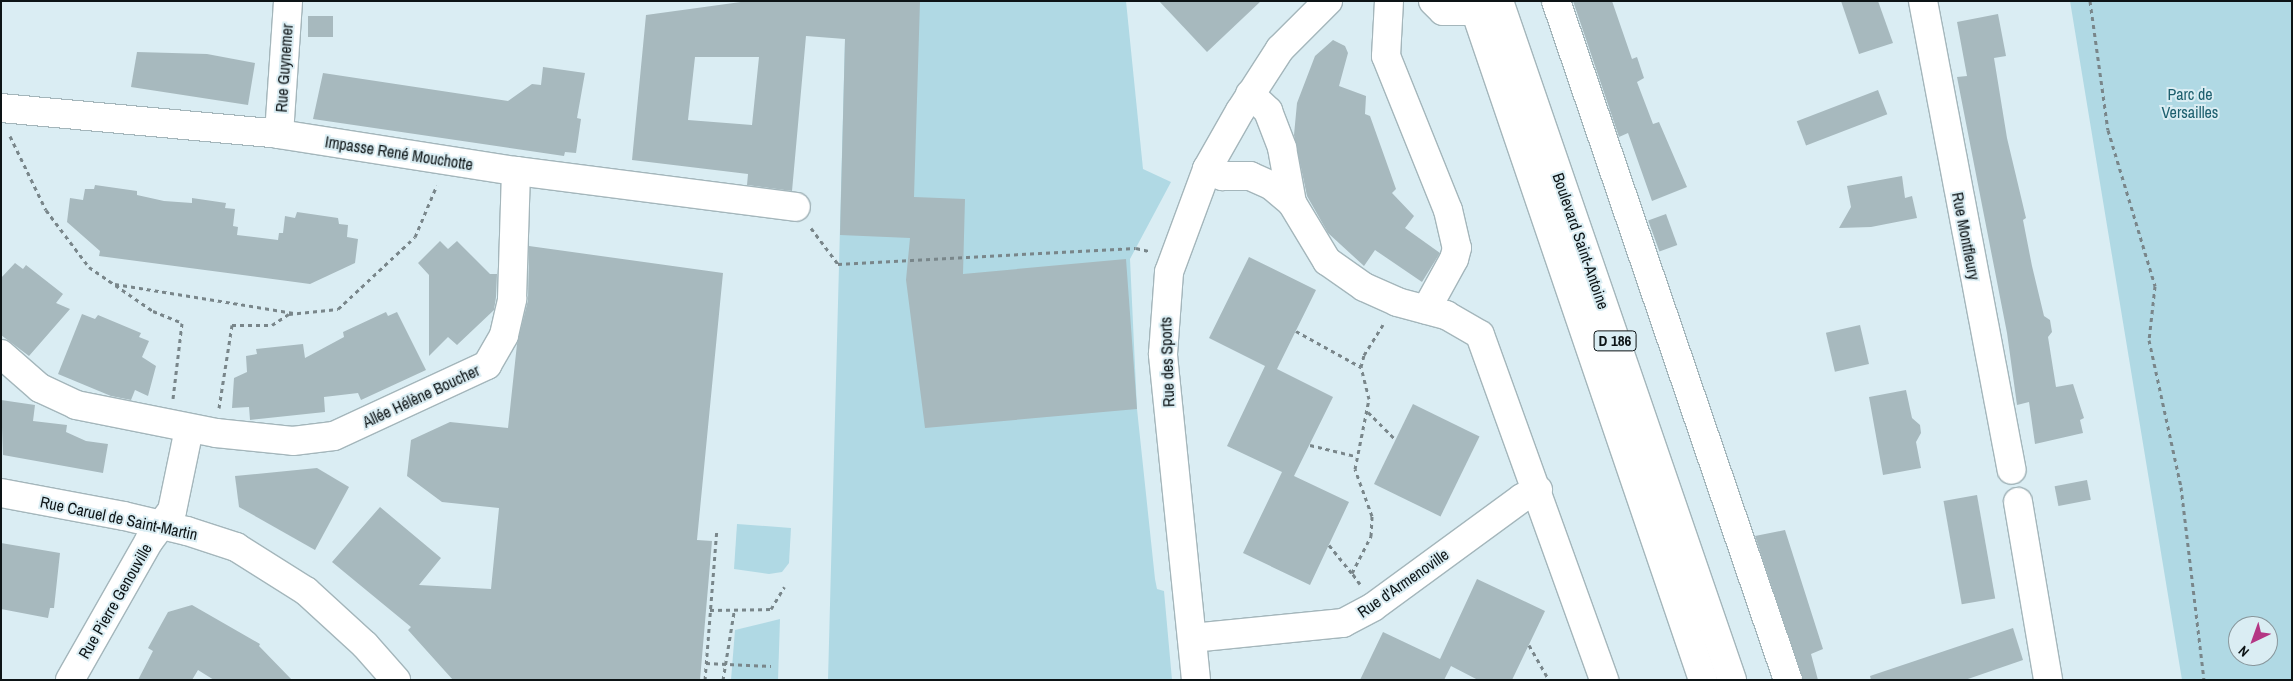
<!DOCTYPE html>
<html>
<head>
<meta charset="utf-8">
<style>
  body { margin:0 }
  #map { position:relative; width:2293px; height:681px; overflow:hidden; background:#daedf3; font-family:"Archivo Narrow",sans-serif }
  div>[style] { position:absolute }
  .green>* { inset:0; background:#b0d9e4 }
  .building>* { inset:0; background:#a7b9be; transform-origin:0 0 }
  .path>* { height:3px; margin-top:-1.5px; transform-origin:0; background:repeating-linear-gradient(90deg,#79868a 0 4px,transparent 0 8px) }
  .roads { filter:drop-shadow(1px 0 #a4b6bb) drop-shadow(-1px 0 #a4b6bb) drop-shadow(0 1px #a4b6bb) drop-shadow(0 -1px #a4b6bb) }
  .minor>* { height:28px; margin:-14px; padding:0 14px; transform-origin:14px; border-radius:14px; background:#fff }
  .major>* { height:28px; margin:-14px; padding:0 14px; transform-origin:14px; border-radius:14px; background:#fff }
  span { translate:-50% -50%; white-space:nowrap; text-align:center; line-height:1.15; -webkit-text-stroke:4px #daedf3; paint-order:stroke }
  .shield-label span { padding:1px 4px; background:#daedf3; border:1px solid; border-radius:4px; -webkit-text-stroke-width:0 }
  .shield-label { font-size:15px; color:#0d1416; font-weight:700 }
  .street-label { font-size:16px; color:#0d1416 }
  .park-label { font-size:16px; color:#1d5f6e }
  .frame { position:absolute; inset:0; border:2px solid #0d1416; pointer-events:none }
  .north { position:absolute; left:2228px; top:616px; width:50px; height:50px; box-sizing:border-box; background:#daedf3; border:1px solid #88969b; border-radius:50%; rotate:222deg; font-size:14px; font-weight:700; line-height:20px; text-align:center; color:#0d1416 }
  .north::after { content:''; display:block; margin:auto; width:18px; height:22px; background:#b43684; clip-path:polygon(50% 0,100% 100%,50% 72%,0 100%) }
</style>
</head>
<body>
<div id="map">
  <div class="green">
    <i style="clip-path:polygon(846px 1px,1126px 1px,1143px 169px,1171px 182px,1130px 259px,1137px 409px,1155px 579px,1157px 589px,1164px 591px,1172px 680px,828px 680px)"></i>
    <i style="clip-path:polygon(evenodd,2070px 1px,2292px 1px,2292px 680px,2182px 680px,2070px 1px,2238px 626px,2268px 626px,2268px 656px,2238px 656px,2238px 626px)"></i>
    <i style="clip-path:polygon(737px 524px,791px 528px,789px 563px,782px 572px,769px 574px,734px 569px)"></i>
    <i style="clip-path:polygon(780px 619px,778px 680px,731px 680px,735px 630px)"></i>
  </div>
  <div class="building">
    <i style="clip-path:polygon(evenodd,748px 1px,920px 1px,914px 197px,965px 199px,963px 274px,1126px 259px,1137px 409px,925px 428px,906px 280px,910px 238px,840px 235px,845px 39px,806px 36px,792px 191px,747px 185px,748px 174px,632px 160px,646px 15px,748px 1px,695px 57px,759px 57px,752px 125px,688px 120px,695px 57px)"></i>
    <i style="clip-path:polygon(1159px 1px,1261px 1px,1207px 52px)"></i>
    <i style="clip-path:polygon(1573px 1px,1612px 1px,1632px 59px,1637px 57px,1644px 78px,1637px 82px,1653px 124px,1659px 122px,1687px 187px,1652px 201px,1628px 133px,1619px 137px)"></i>
    <i style="clip-path:polygon(1841px 1px,1878px 1px,1893px 43px,1859px 54px)"></i>
    <i style="clip-path:polygon(1998px 14px,2006px 56px,1994px 58px,2007px 138px,2026px 218px,2023px 220px,2032px 266px,2044px 316px,2050px 320px,2052px 332px,2048px 337px,2056px 387px,2073px 384px,2084px 418px,2080px 420px,2083px 433px,2035px 444px,2029px 402px,2017px 405px,2007px 333px,1957px 77px,1967px 76px,1957px 22px)"></i>
    <i style="left:308px;top:16px;width:25px;height:21px"></i>
    <i style="clip-path:polygon(1333px 40px,1345px 46px,1348px 53px,1339px 86px,1366px 96px,1365px 114px,1370px 116px,1396px 189px,1392px 193px,1414px 216px,1405px 228px,1440px 253px,1422px 282px,1375px 250px,1364px 266px,1328px 233px,1307px 196px,1294px 135px,1297px 103px,1315px 56px)"></i>
    <i style="clip-path:polygon(137px 52px,207px 54px,255px 63px,248px 105px,131px 87px)"></i>
    <i style="clip-path:polygon(543px 67px,585px 73px,577px 118px,581px 119px,576px 153px,565px 152px,564px 156px,313px 119px,323px 73px,508px 101px,532px 84px,541px 85px)"></i>
    <i style="left:1878px;top:90px;width:26px;height:87px;rotate:69deg"></i>
    <i style="clip-path:polygon(1902px 176px,1905px 198px,1912px 196px,1917px 218px,1871px 227px,1839px 228px,1851px 207px,1847px 186px)"></i>
    <i style="clip-path:polygon(95px 185px,137px 191px,137px 195px,164px 201px,192px 203px,192px 198px,226px 203px,225px 208px,235px 209px,233px 226px,238px 227px,237px 235px,278px 240px,279px 233px,283px 233px,285px 216px,295px 218px,297px 212px,338px 218px,339px 224px,348px 225px,347px 237px,358px 239px,355px 263px,310px 284px,99px 256px,100px 251px,67px 222px,70px 198px,83px 200px,85px 189px,94px 189px)"></i>
    <i style="left:1666px;top:214px;width:33px;height:19px;rotate:70deg"></i>
    <i style="clip-path:polygon(440px 241px,448px 249px,457px 241px,490px 274px,497px 274px,496px 297px,494px 310px,457px 345px,448px 337px,429px 356px,429px 275px,418px 263px)"></i>
    <i style="clip-path:polygon(529px 246px,723px 273px,697px 540px,712px 541px,700px 680px,453px 680px,408px 630px,411px 627px,332px 562px,380px 507px,441px 558px,419px 585px,491px 589px,499px 508px,442px 502px,407px 476px,411px 440px,450px 422px,508px 428px,517px 344px,528px 300px)"></i>
    <i style="clip-path:polygon(1249px 257px,1316px 290px,1277px 369px,1333px 397px,1294px 476px,1349px 502px,1310px 585px,1243px 553px,1282px 472px,1227px 446px,1265px 366px,1209px 338px)"></i>
    <i style="clip-path:polygon(15px 263px,23px 269px,26px 265px,63px 294px,56px 303px,70px 309px,29px 356px,1px 335px,1px 278px)"></i>
    <i style="clip-path:polygon(386px 312px,388px 316px,397px 312px,426px 370px,361px 400px,358px 393px,324px 397px,325px 412px,250px 420px,249px 407px,232px 408px,234px 378px,247px 372px,246px 356px,257px 354px,256px 349px,303px 344px,305px 358px,344px 337px,343px 332px)"></i>
    <i style="clip-path:polygon(82px 314px,95px 319px,98px 315px,141px 333px,139px 337px,149px 341px,142px 357px,156px 366px,148px 396px,135px 390px,131px 400px,111px 396px,58px 374px)"></i>
    <i style="left:1860px;top:325px;width:40px;height:35px;rotate:77deg"></i>
    <i style="clip-path:polygon(1906px 390px,1912px 418px,1920px 425px,1921px 433px,1916px 442px,1921px 468px,1883px 475px,1869px 397px)"></i>
    <i style="clip-path:polygon(1px 400px,35px 405px,33px 421px,67px 425px,66px 432px,86px 441px,108px 444px,103px 473px,3px 455px)"></i>
    <i style="left:1413px;top:404px;width:74px;height:89px;rotate:26deg"></i>
    <i style="clip-path:polygon(317px 468px,349px 487px,315px 550px,239px 507px,235px 476px)"></i>
    <i style="left:2087px;top:480px;width:20px;height:33px;rotate:79deg"></i>
    <i style="left:1977px;top:495px;width:105px;height:34px;rotate:80deg"></i>
    <i style="clip-path:polygon(1785px 530px,1823px 649px,1811px 654px,1818px 680px,1803px 680px,1755px 536px)"></i>
    <i style="clip-path:polygon(1px 543px,60px 553px,54px 608px,50px 608px,48px 618px,1px 609px)"></i>
    <i style="clip-path:polygon(1477px 579px,1545px 611px,1512px 680px,1478px 680px,1451px 666px,1444px 680px,1360px 680px,1383px 632px,1440px 659px)"></i>
    <i style="clip-path:polygon(192px 605px,260px 644px,259px 646px,292px 680px,214px 680px,198px 670px,192px 680px,138px 680px,153px 651px,148px 648px,168px 612px)"></i>
    <i style="clip-path:polygon(2013px 628px,2023px 660px,1965px 680px,1871px 680px,1870px 676px)"></i>
  </div>
  <div class="path">
    <i style="left:2090px;top:1px;width:130px;rotate:82.1deg"></i>
    <i style="left:2108px;top:130px;width:163px;rotate:73.2deg"></i>
    <i style="left:2155px;top:286px;width:54px;rotate:96.3deg"></i>
    <i style="left:2149px;top:340px;width:150px;rotate:77.7deg"></i>
    <i style="left:2181px;top:487px;width:194px;rotate:83.2deg"></i>
    <i style="left:10px;top:136px;width:82px;rotate:64.1deg"></i>
    <i style="left:46px;top:210px;width:71px;rotate:53deg"></i>
    <i style="left:89px;top:267px;width:78px;rotate:34.5deg"></i>
    <i style="left:153px;top:311px;width:31px;rotate:22deg"></i>
    <i style="left:182px;top:323px;width:76px;rotate:96.8deg"></i>
    <i style="left:811px;top:228px;width:45px;rotate:53.1deg"></i>
    <i style="left:838px;top:264px;width:298px;rotate:-3.1deg"></i>
    <i style="left:1136px;top:248px;width:13px;rotate:13deg"></i>
    <i style="left:115px;top:284px;width:181px;rotate:9.2deg"></i>
    <i style="left:1296px;top:331px;width:74px;rotate:29deg"></i>
    <i style="left:219px;top:408px;width:84px;rotate:-81.1deg"></i>
    <i style="left:232px;top:325px;width:40px"></i>
    <i style="left:272px;top:325px;width:20px;rotate:-33deg"></i>
    <i style="left:289px;top:314px;width:49px;rotate:-5.8deg"></i>
    <i style="left:338px;top:309px;width:105px;rotate:-43.1deg"></i>
    <i style="left:415px;top:237px;width:56px;rotate:-67.1deg"></i>
    <i style="left:1368px;top:412px;width:40px;rotate:45deg"></i>
    <i style="left:1310px;top:445px;width:46px;rotate:13.7deg"></i>
    <i style="left:1329px;top:545px;width:36px;rotate:51deg"></i>
    <i style="left:1360px;top:584px;width:14px;rotate:-126deg"></i>
    <i style="left:1352px;top:573px;width:42px;rotate:-62.8deg"></i>
    <i style="left:1371px;top:536px;width:20px;rotate:-87deg"></i>
    <i style="left:1372px;top:516px;width:50px;rotate:-109.9deg"></i>
    <i style="left:1355px;top:469px;width:71px;rotate:-78.7deg"></i>
    <i style="left:1369px;top:399px;width:33px;rotate:-104deg"></i>
    <i style="left:1361px;top:367px;width:12px;rotate:-76deg"></i>
    <i style="left:1364px;top:355px;width:36px;rotate:-58deg"></i>
    <i style="left:710px;top:610px;width:61px;rotate:-0.9deg"></i>
    <i style="left:771px;top:609px;width:26px;rotate:-59deg"></i>
    <i style="left:1529px;top:645px;width:40px;rotate:60.3deg"></i>
    <i style="left:706px;top:663px;width:65px;rotate:2.6deg"></i>
    <i style="left:705px;top:680px;width:151px;rotate:-85.5deg"></i>
    <i style="left:723px;top:680px;width:69px;rotate:-80.8deg"></i>
  </div>
  <div class="roads">
    <div class="minor">
      <i style="left:1389px;top:1px;width:55px;rotate:93.1deg"></i>
      <i style="left:1386px;top:56px;width:166px;rotate:68.1deg"></i>
      <i style="left:1448px;top:210px;width:39px;rotate:77deg"></i>
      <i style="left:1457px;top:248px;width:11px;rotate:105deg"></i>
      <i style="left:1454px;top:259px;width:58px;rotate:118.8deg"></i>
      <i style="left:1556px;top:1px;width:718px;rotate:71.14deg"></i>
      <i style="left:1923px;top:1px;width:477px;rotate:79.3deg"></i>
      <i style="left:1250px;top:94px;width:25px;rotate:43deg"></i>
      <i style="left:1268px;top:111px;width:40px;rotate:69deg"></i>
      <i style="left:1282px;top:148px;width:56px;rotate:79.7deg"></i>
      <i style="left:1292px;top:203px;width:68px;rotate:58.9deg"></i>
      <i style="left:1327px;top:261px;width:45px;rotate:35.1deg"></i>
      <i style="left:1364px;top:287px;width:36px;rotate:24deg"></i>
      <i style="left:1397px;top:302px;width:51px;rotate:14.9deg"></i>
      <i style="left:1446px;top:315px;width:39px;rotate:30deg"></i>
      <i style="left:1480px;top:335px;width:367px;rotate:70.2deg"></i>
      <i style="left:1px;top:108px;width:279px;rotate:5.3deg"></i>
      <i style="left:279px;top:134px;width:240px;rotate:8.9deg"></i>
      <i style="left:516px;top:171px;width:282px;rotate:7.3deg"></i>
      <i style="left:279px;top:134px;width:133px;rotate:-86.1deg"></i>
      <i style="left:1207px;top:169px;width:17px;rotate:25deg"></i>
      <i style="left:1222px;top:176px;width:28px"></i>
      <i style="left:1250px;top:176px;width:24px;rotate:24deg"></i>
      <i style="left:1272px;top:186px;width:26px;rotate:40deg"></i>
      <i style="left:1px;top:354px;width:52px;rotate:41.1deg"></i>
      <i style="left:40px;top:388px;width:40px;rotate:25deg"></i>
      <i style="left:76px;top:405px;width:143px;rotate:11.3deg"></i>
      <i style="left:216px;top:433px;width:77px;rotate:5.9deg"></i>
      <i style="left:293px;top:441px;width:41px;rotate:-7deg"></i>
      <i style="left:334px;top:436px;width:169px;rotate:-24.9deg"></i>
      <i style="left:487px;top:365px;width:34px;rotate:-60deg"></i>
      <i style="left:504px;top:335px;width:37px;rotate:-77deg"></i>
      <i style="left:512px;top:299px;width:128px;rotate:-88.2deg"></i>
      <i style="left:1px;top:493px;width:125px;rotate:10.6deg"></i>
      <i style="left:124px;top:516px;width:65px;rotate:13.4deg"></i>
      <i style="left:187px;top:531px;width:52px;rotate:18.1deg"></i>
      <i style="left:236px;top:547px;width:83px;rotate:32.2deg"></i>
      <i style="left:306px;top:591px;width:80px;rotate:42.5deg"></i>
      <i style="left:365px;top:645px;width:47px;rotate:48.5deg"></i>
      <i style="left:2018px;top:502px;width:181px;rotate:80.4deg"></i>
      <i style="left:1192px;top:638px;width:152px;rotate:-5.7deg"></i>
      <i style="left:1343px;top:623px;width:34px;rotate:-28deg"></i>
      <i style="left:1373px;top:607px;width:185px;rotate:-36.2deg"></i>
      <i style="left:1522px;top:498px;width:18px;rotate:-27deg"></i>
      <i style="left:70px;top:680px;width:160px;rotate:-60.4deg"></i>
      <i style="left:149px;top:541px;width:38px;rotate:-53deg"></i>
      <i style="left:172px;top:511px;width:84px;rotate:-78.3deg"></i>
    </div>
    <div class="major">
      <i style="left:1433px;top:1px;width:14px;rotate:45deg"></i>
      <i style="left:1443px;top:11px;width:32px"></i>
      <i style="left:1472px;top:1px;width:717px;rotate:71.21deg"></i>
      <i style="left:1499px;top:1px;width:718px;rotate:71.06deg"></i>
      <i style="left:1196px;top:680px;width:328px;rotate:-95.8deg"></i>
      <i style="left:1163px;top:354px;width:82px;rotate:-85.8deg"></i>
      <i style="left:1169px;top:272px;width:110px;rotate:-69.7deg"></i>
      <i style="left:1207px;top:169px;width:67px;rotate:-60.4deg"></i>
      <i style="left:1240px;top:111px;width:74px;rotate:-57.2deg"></i>
      <i style="left:1280px;top:49px;width:68px;rotate:-45deg"></i>
    </div>
  </div>
  <div class="shield-label">
    <span style="left:1615px;top:341px">D 186</span>
  </div>
  <div class="street-label">
    <span style="left:284px;top:68px;rotate:-86deg">Rue Guynemer</span>
    <span style="left:399px;top:153px;rotate:9deg">Impasse René Mouchotte</span>
    <span style="left:1966px;top:236px;rotate:79deg">Rue Montfleury</span>
    <span style="left:1581px;top:241px;rotate:71deg">Boulevard Saint-Antoine</span>
    <span style="left:1167px;top:362px;rotate:-92deg">Rue des Sports</span>
    <span style="left:421px;top:396px;rotate:-25deg">Allée Hélène Boucher</span>
    <span style="left:119px;top:518px;rotate:12deg">Rue Caruel de Saint-Martin</span>
    <span style="left:1403px;top:583px;rotate:-35deg">Rue d'Armenoville</span>
    <span style="left:115px;top:601px;rotate:-60deg">Rue Pierre Genouville</span>
  </div>
  <div class="park-label">
    <span style="left:2190px;top:103px">Parc de<br>Versailles</span>
  </div>
  <div class="frame"></div>
  <div class="north">N</div>
</div>
</body>
</html>
